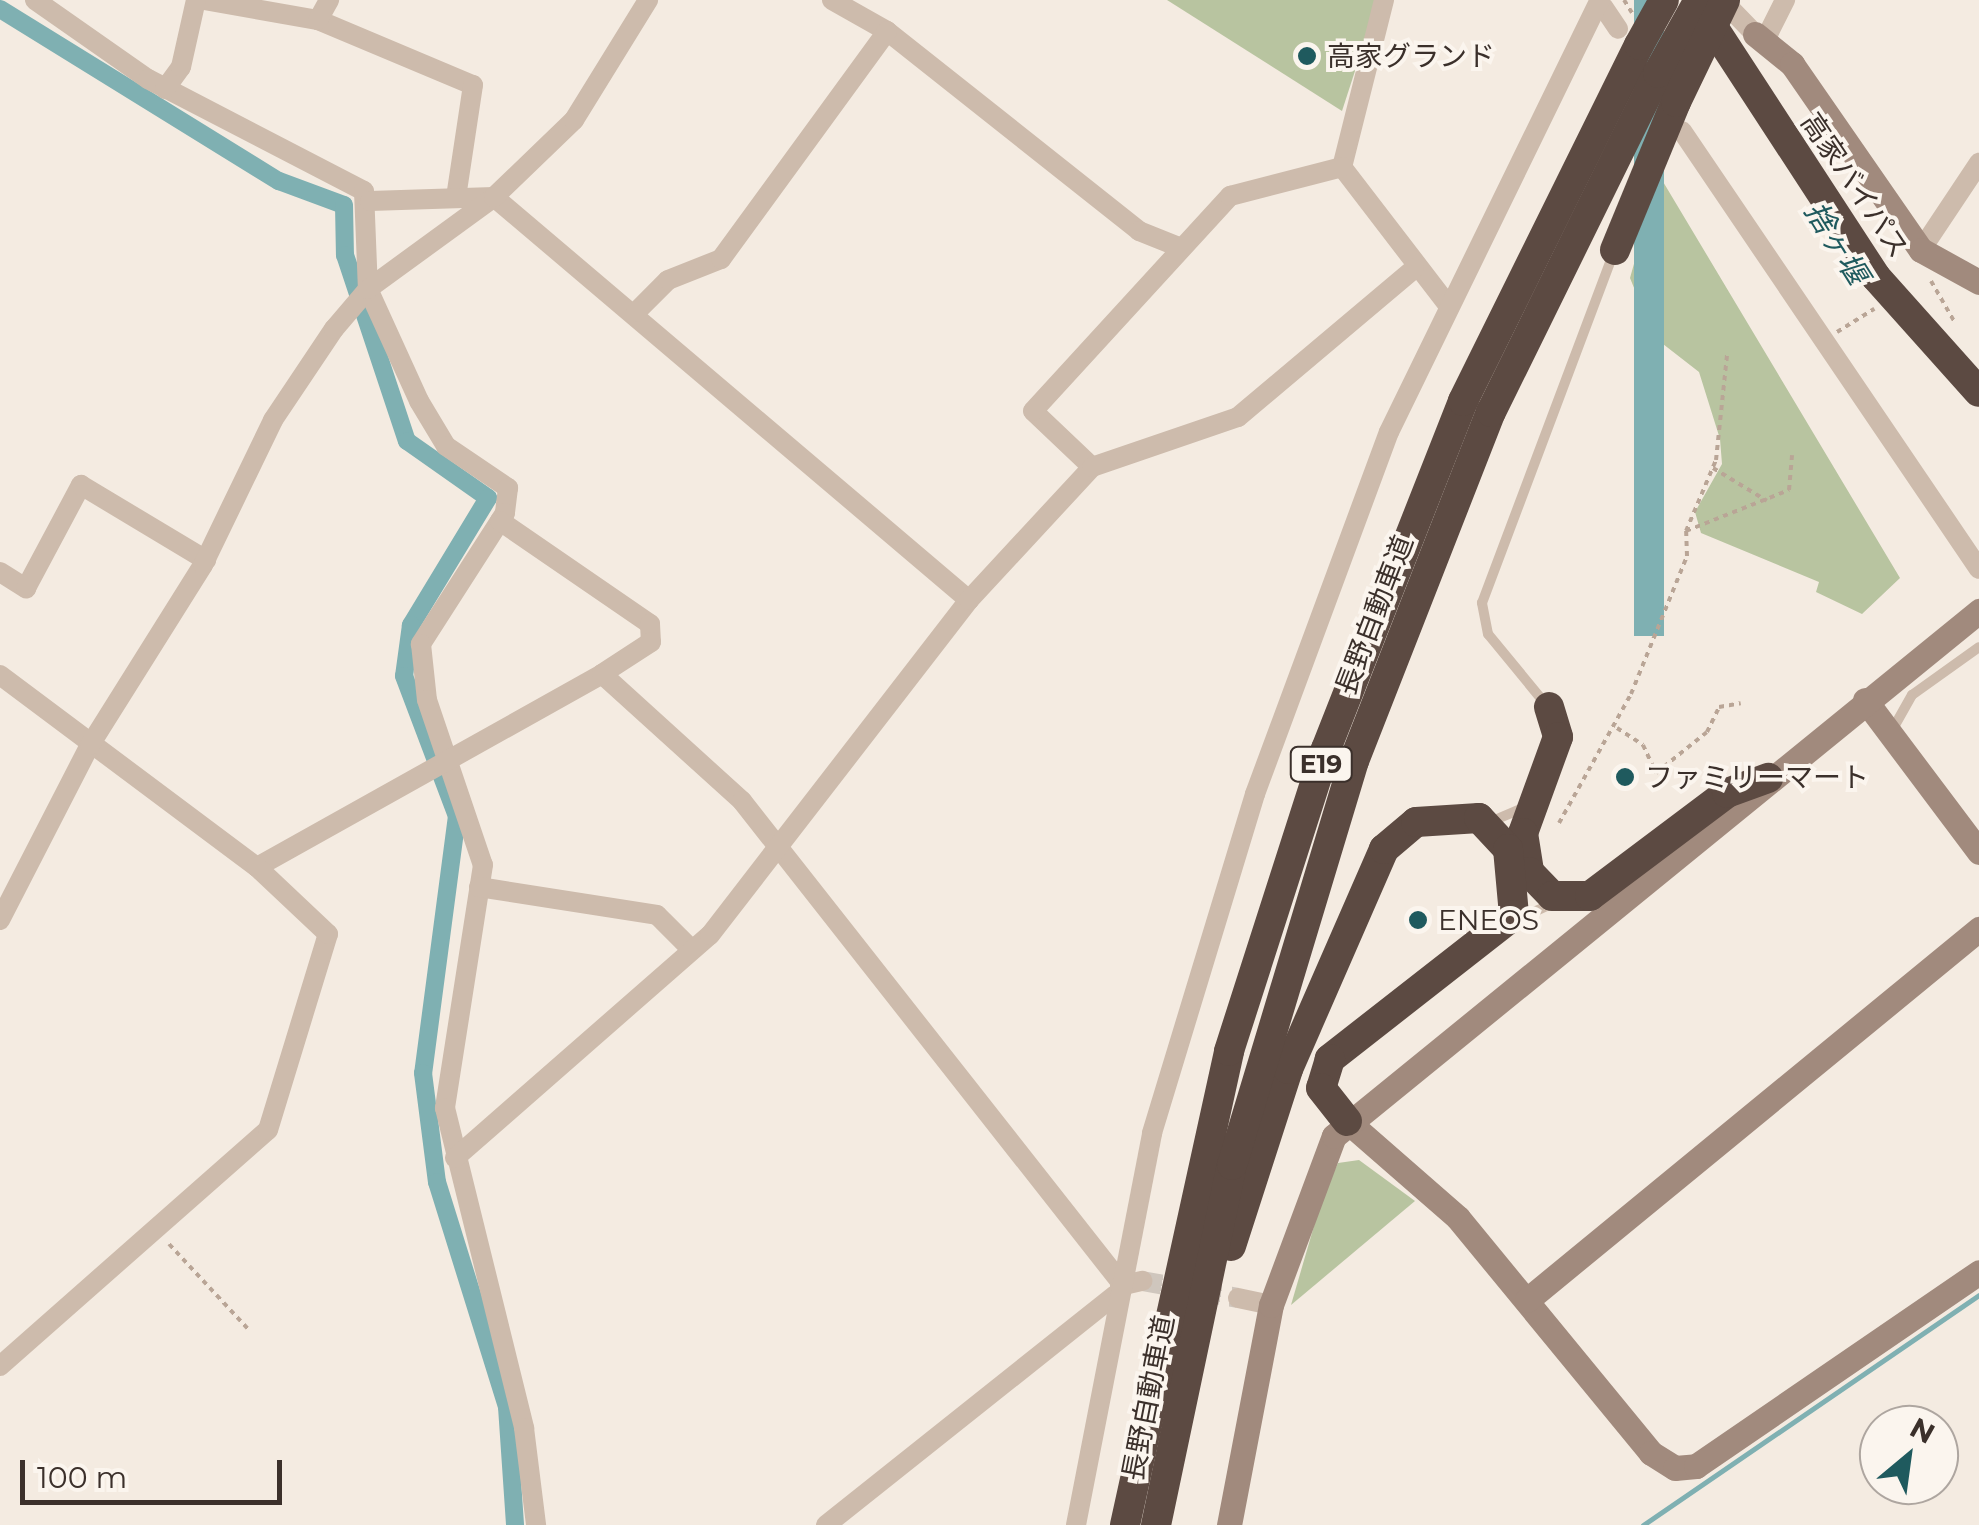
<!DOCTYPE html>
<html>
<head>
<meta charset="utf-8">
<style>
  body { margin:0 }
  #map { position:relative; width:1979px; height:1525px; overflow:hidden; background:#f4ebe1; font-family:Montserrat,"Noto Sans JP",sans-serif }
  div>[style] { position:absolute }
  .green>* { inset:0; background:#b8c4a0 }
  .water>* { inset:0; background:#7fb0b2; transform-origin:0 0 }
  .stream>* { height:5px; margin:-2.5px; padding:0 2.5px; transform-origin:2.5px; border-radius:2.5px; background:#7fb0b2 }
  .canal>* { height:18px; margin:-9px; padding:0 9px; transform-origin:9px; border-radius:9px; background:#7fb0b2 }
  .street-tunnel>* { height:20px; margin-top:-10px; transform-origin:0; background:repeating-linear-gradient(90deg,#cfc6bd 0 20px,transparent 0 30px) }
  .path>* { height:4px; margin-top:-2px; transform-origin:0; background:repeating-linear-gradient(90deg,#b9a596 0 5px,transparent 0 10px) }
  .lane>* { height:10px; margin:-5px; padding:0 5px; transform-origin:5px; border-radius:5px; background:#cdbbac }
  .street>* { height:20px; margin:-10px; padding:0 10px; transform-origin:10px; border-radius:10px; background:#cdbbac }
  .secondary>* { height:25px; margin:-12.5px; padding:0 12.5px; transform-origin:12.5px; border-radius:12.5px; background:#a18a7d }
  .highway>* { height:30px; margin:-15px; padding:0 15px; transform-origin:15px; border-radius:15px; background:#5c4a42 }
  .highway-bridge>* { height:30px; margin:-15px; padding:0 15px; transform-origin:15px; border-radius:15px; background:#5c4a42 }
  .dots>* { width:28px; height:28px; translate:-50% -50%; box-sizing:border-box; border:5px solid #fbf5ee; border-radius:50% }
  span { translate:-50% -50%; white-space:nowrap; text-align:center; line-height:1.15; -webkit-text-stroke:8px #fbf5ee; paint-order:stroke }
  .shield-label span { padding:2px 8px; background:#fbf5ee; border:2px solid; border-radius:8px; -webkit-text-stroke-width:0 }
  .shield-label { font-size:25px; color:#3b302b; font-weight:700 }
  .poi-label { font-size:28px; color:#3b302b }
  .left { translate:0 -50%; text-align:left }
  .street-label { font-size:28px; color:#3b302b }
  .water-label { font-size:30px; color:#1f5a5e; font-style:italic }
  .north { position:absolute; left:1859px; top:1405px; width:100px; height:100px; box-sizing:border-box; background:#fbf5ee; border:2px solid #aea6a0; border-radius:50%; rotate:29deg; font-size:28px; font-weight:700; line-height:40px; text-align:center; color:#3b302b }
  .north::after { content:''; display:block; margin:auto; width:35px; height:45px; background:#1f5a5e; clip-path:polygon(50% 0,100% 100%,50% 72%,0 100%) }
  .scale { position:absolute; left:20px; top:1460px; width:262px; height:45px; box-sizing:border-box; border:5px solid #3b302b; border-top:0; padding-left:12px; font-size:30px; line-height:35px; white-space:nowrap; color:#3b302b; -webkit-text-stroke:8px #fbf5ee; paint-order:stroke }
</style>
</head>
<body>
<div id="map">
  <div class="green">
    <i style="clip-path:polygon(1167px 0,1378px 0,1342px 111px)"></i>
    <i style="clip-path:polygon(1659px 175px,1900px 578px,1862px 614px,1816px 592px,1819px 582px,1701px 533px,1695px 512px,1722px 464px,1720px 439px,1699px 372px,1654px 337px,1630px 278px)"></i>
    <i style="clip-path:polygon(1359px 1160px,1415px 1201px,1291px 1305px,1323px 1195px,1338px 1163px)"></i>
  </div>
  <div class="water">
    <i style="left:1634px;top:0;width:30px;height:636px"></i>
  </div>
  <div class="stream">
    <i style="left:1643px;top:1525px;width:407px;rotate:-34.4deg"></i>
  </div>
  <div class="canal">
    <i style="left:0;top:9px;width:328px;rotate:31.7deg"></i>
    <i style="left:279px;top:181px;width:69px;rotate:20.3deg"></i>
    <i style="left:344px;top:205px;width:50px;rotate:88.9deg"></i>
    <i style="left:345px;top:255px;width:196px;rotate:71.6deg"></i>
    <i style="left:407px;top:441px;width:99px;rotate:35.1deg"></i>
    <i style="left:488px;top:498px;width:149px;rotate:121.2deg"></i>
    <i style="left:411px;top:625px;width:51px;rotate:97.8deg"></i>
    <i style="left:404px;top:676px;width:150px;rotate:69.3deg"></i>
    <i style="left:457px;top:816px;width:259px;rotate:97.5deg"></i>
    <i style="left:423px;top:1073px;width:110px;rotate:82.7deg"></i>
    <i style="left:437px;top:1182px;width:236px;rotate:72.7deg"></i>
    <i style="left:507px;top:1407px;width:118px;rotate:86.1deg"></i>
  </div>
  <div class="street-tunnel">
    <i style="left:1142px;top:1281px;width:97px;rotate:10deg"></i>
  </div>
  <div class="path">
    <i style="left:1624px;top:0;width:15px;rotate:58deg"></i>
    <i style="left:1931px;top:281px;width:46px;rotate:60.1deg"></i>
    <i style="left:1837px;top:332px;width:44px;rotate:-31.9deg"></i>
    <i style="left:1713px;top:468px;width:63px;rotate:31.4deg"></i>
    <i style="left:1686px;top:531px;width:111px;rotate:-21.7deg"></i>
    <i style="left:1789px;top:490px;width:35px;rotate:-85deg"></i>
    <i style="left:1617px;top:728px;width:31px;rotate:33deg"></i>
    <i style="left:1643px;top:745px;width:31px;rotate:65deg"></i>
    <i style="left:1656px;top:773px;width:65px;rotate:-38.8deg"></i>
    <i style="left:1707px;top:732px;width:28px;rotate:-64deg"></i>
    <i style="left:1719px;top:707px;width:22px;rotate:-10deg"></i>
    <i style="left:1559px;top:823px;width:148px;rotate:-60.8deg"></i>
    <i style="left:1631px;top:694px;width:149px;rotate:-67.9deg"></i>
    <i style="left:1687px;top:556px;width:25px;rotate:-92deg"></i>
    <i style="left:1686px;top:531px;width:77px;rotate:-67.1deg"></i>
    <i style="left:1716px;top:460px;width:106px;rotate:-84deg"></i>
    <i style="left:169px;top:1244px;width:116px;rotate:47.1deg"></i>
  </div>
  <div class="lane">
    <i style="left:1548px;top:707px;width:94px;rotate:-129.4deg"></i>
    <i style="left:1488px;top:634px;width:32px;rotate:-101deg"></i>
    <i style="left:1482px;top:603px;width:372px;rotate:-69.4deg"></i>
    <i style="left:1890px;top:734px;width:45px;rotate:-60.6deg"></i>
    <i style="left:1912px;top:695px;width:82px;rotate:-35.6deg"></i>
    <i style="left:1490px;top:822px;width:38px;rotate:-23deg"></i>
    <i style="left:1521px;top:918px;width:38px;rotate:-25deg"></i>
  </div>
  <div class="street">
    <i style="left:35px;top:0;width:138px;rotate:35deg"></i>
    <i style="left:148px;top:79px;width:243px;rotate:27.4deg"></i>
    <i style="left:364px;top:191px;width:98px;rotate:87.7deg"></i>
    <i style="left:368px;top:289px;width:123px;rotate:65.5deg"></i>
    <i style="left:419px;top:401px;width:52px;rotate:59deg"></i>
    <i style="left:446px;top:446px;width:75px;rotate:34.1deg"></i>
    <i style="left:508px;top:488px;width:25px;rotate:97deg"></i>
    <i style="left:505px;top:513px;width:156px;rotate:122.7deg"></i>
    <i style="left:421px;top:644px;width:56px;rotate:83.9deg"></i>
    <i style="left:427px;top:700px;width:174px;rotate:71.3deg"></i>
    <i style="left:483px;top:865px;width:246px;rotate:98.9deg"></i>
    <i style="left:445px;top:1108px;width:330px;rotate:76.1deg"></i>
    <i style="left:524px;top:1428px;width:98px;rotate:82.9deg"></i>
    <i style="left:204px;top:0;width:116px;rotate:10deg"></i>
    <i style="left:318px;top:20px;width:168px;rotate:22.8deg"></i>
    <i style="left:473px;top:85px;width:114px;rotate:98.6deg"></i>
    <i style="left:832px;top:0;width:63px;rotate:29.4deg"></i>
    <i style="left:887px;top:31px;width:322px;rotate:38.4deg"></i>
    <i style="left:1139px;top:231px;width:43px;rotate:21.8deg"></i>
    <i style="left:1384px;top:0;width:172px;rotate:104.1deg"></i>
    <i style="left:1342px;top:167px;width:173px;rotate:52.5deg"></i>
    <i style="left:1722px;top:0;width:47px;rotate:45.9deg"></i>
    <i style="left:1604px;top:8px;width:25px;rotate:56deg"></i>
    <i style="left:318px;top:20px;width:23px;rotate:-61deg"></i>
    <i style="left:1765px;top:40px;width:45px;rotate:-63.4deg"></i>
    <i style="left:165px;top:89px;width:27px;rotate:-54deg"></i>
    <i style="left:181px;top:67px;width:69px;rotate:-77.4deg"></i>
    <i style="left:1682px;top:131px;width:529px;rotate:55.86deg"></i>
    <i style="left:370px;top:201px;width:124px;rotate:-1.8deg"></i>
    <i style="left:494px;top:197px;width:623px;rotate:40.31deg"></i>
    <i style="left:1921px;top:250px;width:105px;rotate:-56.3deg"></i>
    <i style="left:636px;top:312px;width:45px;rotate:-45deg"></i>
    <i style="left:668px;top:280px;width:57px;rotate:-21.6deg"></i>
    <i style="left:721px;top:259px;width:282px;rotate:-53.9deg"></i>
    <i style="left:1092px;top:467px;width:81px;rotate:-136.5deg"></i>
    <i style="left:1033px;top:411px;width:292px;rotate:-47.5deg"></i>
    <i style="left:1230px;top:196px;width:116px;rotate:-14.5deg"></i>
    <i style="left:500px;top:521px;width:182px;rotate:34.5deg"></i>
    <i style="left:650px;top:624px;width:18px;rotate:87deg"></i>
    <i style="left:651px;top:642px;width:59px;rotate:146.9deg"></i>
    <i style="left:0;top:572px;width:31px;rotate:32deg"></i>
    <i style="left:26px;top:588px;width:117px;rotate:-61.9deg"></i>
    <i style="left:81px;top:485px;width:146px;rotate:31deg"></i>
    <i style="left:0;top:675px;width:321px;rotate:36.8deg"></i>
    <i style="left:257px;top:867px;width:395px;rotate:-29.2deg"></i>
    <i style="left:602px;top:674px;width:189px;rotate:42.2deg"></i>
    <i style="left:742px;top:801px;width:610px;rotate:51.8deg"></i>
    <i style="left:479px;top:887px;width:180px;rotate:8.9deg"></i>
    <i style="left:657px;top:915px;width:49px;rotate:45deg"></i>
    <i style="left:0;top:920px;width:197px;rotate:-62.8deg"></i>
    <i style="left:90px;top:745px;width:213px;rotate:-57.9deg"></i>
    <i style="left:203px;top:565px;width:161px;rotate:-64.2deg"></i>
    <i style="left:273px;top:420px;width:110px;rotate:-56.2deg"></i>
    <i style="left:334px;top:329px;width:52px;rotate:-49.6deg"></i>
    <i style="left:368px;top:289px;width:156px;rotate:-36.1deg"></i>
    <i style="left:494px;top:197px;width:111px;rotate:-43.9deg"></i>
    <i style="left:574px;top:120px;width:141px;rotate:-58.3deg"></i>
    <i style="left:455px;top:1158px;width:339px;rotate:-41.2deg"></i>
    <i style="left:710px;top:935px;width:423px;rotate:-52.3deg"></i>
    <i style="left:969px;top:600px;width:181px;rotate:-47.2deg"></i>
    <i style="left:1092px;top:467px;width:154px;rotate:-18.9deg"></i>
    <i style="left:1238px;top:417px;width:230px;rotate:-40.1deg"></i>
    <i style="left:1120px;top:1286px;width:23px;rotate:-13deg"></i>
    <i style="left:1238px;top:1298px;width:34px;rotate:12deg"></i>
    <i style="left:0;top:1366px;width:357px;rotate:-41.4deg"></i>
    <i style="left:268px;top:1130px;width:205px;rotate:-73deg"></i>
    <i style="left:328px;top:934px;width:98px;rotate:-136.7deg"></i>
    <i style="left:826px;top:1525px;width:369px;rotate:-38.5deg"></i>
    <i style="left:1076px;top:1525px;width:399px;rotate:-79deg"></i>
    <i style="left:1152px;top:1133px;width:354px;rotate:-73.1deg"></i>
    <i style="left:1255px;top:794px;width:386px;rotate:-69.7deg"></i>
    <i style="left:1389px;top:432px;width:481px;rotate:-64deg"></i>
  </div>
  <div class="secondary">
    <i style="left:1755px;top:34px;width:48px;rotate:39deg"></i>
    <i style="left:1792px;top:64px;width:226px;rotate:55.3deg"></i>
    <i style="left:1921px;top:250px;width:66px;rotate:28.9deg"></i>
    <i style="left:1865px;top:700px;width:190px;rotate:53.1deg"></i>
    <i style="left:1347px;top:1121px;width:147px;rotate:41.1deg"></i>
    <i style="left:1458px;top:1218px;width:304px;rotate:50.6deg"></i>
    <i style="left:1651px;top:1453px;width:28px;rotate:32deg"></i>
    <i style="left:1675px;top:1468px;width:21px;rotate:-5deg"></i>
    <i style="left:1696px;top:1466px;width:343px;rotate:-34.4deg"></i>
    <i style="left:1527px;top:1300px;width:585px;rotate:-39.38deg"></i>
    <i style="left:1229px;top:1525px;width:224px;rotate:-79.2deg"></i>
    <i style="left:1271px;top:1305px;width:180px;rotate:-69.6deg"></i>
    <i style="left:1334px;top:1136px;width:832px;rotate:-39.14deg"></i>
  </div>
  <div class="highway">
    <i style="left:1700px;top:7px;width:322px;rotate:56.9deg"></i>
    <i style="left:1876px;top:277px;width:154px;rotate:48.2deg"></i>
    <i style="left:1615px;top:250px;width:160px;rotate:-67.6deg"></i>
    <i style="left:1549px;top:707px;width:31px;rotate:73deg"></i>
    <i style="left:1558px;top:737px;width:102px;rotate:110deg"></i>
    <i style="left:1523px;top:833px;width:39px;rotate:81deg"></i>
    <i style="left:1529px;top:872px;width:33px;rotate:46deg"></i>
    <i style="left:1552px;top:896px;width:38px"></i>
    <i style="left:1590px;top:896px;width:171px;rotate:-36.9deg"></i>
    <i style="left:1727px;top:793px;width:44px;rotate:-20.1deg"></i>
    <i style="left:1231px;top:1246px;width:186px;rotate:-72.1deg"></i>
    <i style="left:1288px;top:1069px;width:240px;rotate:-66.4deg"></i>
    <i style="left:1384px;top:849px;width:42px;rotate:-40.2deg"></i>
    <i style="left:1416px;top:822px;width:63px;rotate:-3.6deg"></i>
    <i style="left:1479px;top:818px;width:42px;rotate:46.9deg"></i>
    <i style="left:1508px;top:849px;width:66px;rotate:84.8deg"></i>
    <i style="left:1514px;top:915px;width:234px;rotate:142deg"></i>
    <i style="left:1330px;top:1059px;width:30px;rotate:107deg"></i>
    <i style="left:1321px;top:1088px;width:42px;rotate:51.8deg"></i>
    <i style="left:1125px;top:1525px;width:485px;rotate:-77.6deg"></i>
    <i style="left:1229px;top:1051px;width:317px;rotate:-72.2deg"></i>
    <i style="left:1326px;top:749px;width:374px;rotate:-68.5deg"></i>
    <i style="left:1463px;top:401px;width:397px;rotate:-63.7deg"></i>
    <i style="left:1156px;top:1525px;width:368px;rotate:-78.1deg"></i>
    <i style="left:1232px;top:1165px;width:422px;rotate:-73.2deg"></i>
    <i style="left:1354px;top:761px;width:375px;rotate:-68.6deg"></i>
    <i style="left:1491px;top:412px;width:378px;rotate:-63.8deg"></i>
  </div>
  <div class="highway-bridge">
    <i style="left:1639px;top:45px;width:51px;rotate:-60.9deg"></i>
    <i style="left:1658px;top:73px;width:84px;rotate:-60.7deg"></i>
    <i style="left:1676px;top:102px;width:113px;rotate:-64.3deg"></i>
  </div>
  <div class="dots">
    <i style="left:1307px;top:56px;background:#1f5a5e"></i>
    <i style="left:1625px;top:777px;background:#1f5a5e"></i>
    <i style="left:1418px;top:920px;background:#1f5a5e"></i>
  </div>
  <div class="shield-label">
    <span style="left:1321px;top:764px">E19</span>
  </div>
  <div class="poi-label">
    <span class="left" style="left:1327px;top:56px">高家グランド</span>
    <span class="left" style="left:1645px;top:777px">ファミリーマート</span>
    <span class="left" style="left:1438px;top:920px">ENEOS</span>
  </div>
  <div class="street-label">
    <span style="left:1855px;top:185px;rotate:56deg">高家バイパス</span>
    <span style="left:1374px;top:615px;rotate:-69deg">長野自動車道</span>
    <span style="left:1148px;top:1398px;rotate:-79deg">長野自動車道</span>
  </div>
  <div class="water-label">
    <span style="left:1836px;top:243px;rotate:58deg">捨ヶ堰</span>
  </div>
  <div class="north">N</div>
  <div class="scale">100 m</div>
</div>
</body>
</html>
